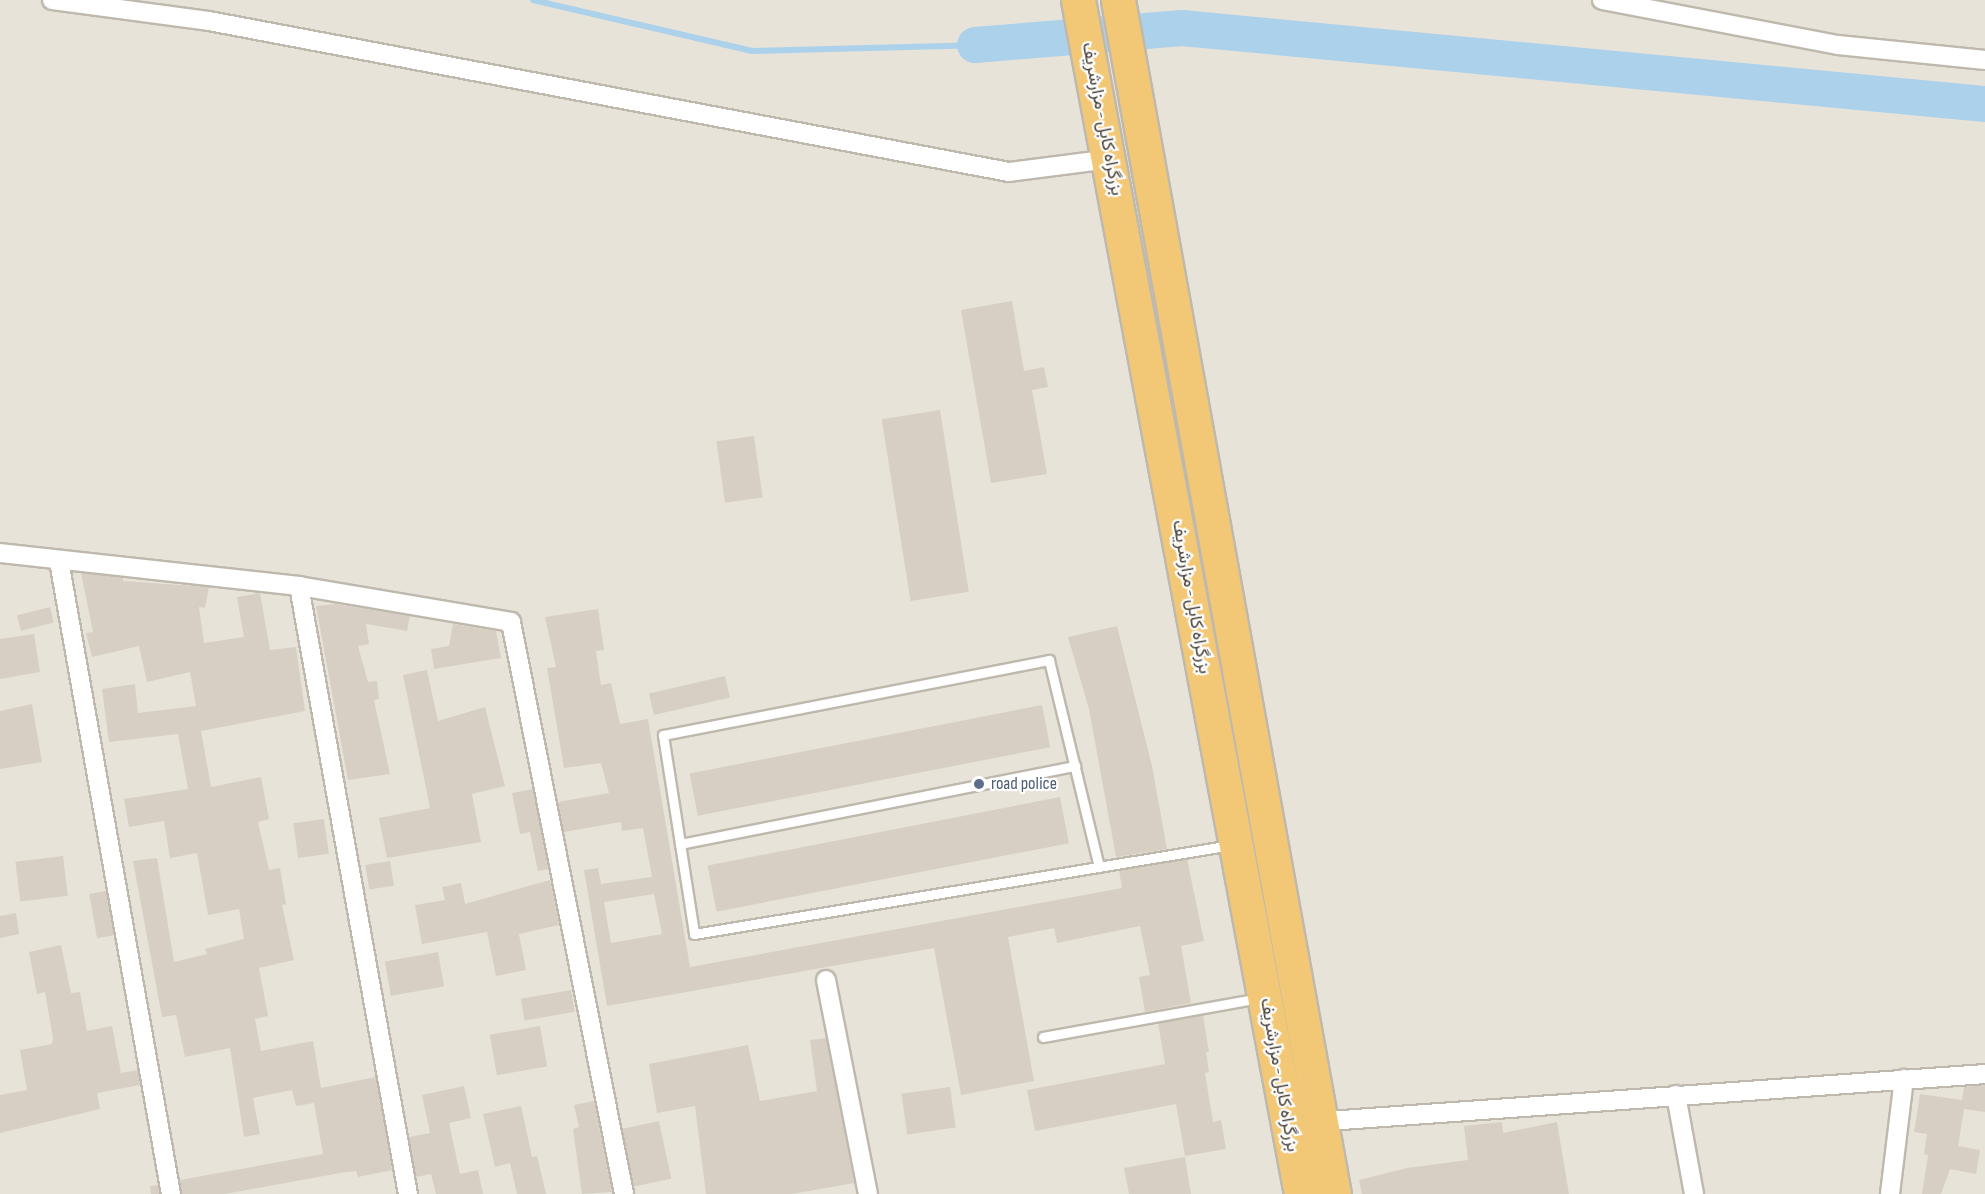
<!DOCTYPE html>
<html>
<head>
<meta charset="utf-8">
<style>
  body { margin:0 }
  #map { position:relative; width:1985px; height:1194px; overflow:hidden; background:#f4f1ea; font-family:"Sofia Sans Condensed",Vazirmatn,sans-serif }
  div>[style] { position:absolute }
  .residential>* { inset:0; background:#e7e3d9; transform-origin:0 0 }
  .stream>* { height:6px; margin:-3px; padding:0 3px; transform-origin:3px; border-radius:3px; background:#acd1eb }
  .river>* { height:36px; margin:-18px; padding:0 18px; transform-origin:18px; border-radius:18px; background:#acd1eb }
  .building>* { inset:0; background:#d7cfc3; transform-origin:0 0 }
  .roads { filter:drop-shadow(2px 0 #bfb8ad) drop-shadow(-2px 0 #bfb8ad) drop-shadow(0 2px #bfb8ad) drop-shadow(0 -2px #bfb8ad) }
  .lane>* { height:9px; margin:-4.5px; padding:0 4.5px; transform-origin:4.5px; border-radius:4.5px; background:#fff }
  .street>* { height:18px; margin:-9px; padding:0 9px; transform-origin:9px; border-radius:9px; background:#fff }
  .highway>* { height:33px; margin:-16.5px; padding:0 16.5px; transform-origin:16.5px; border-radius:16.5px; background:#f2c877 }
  .dots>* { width:16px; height:16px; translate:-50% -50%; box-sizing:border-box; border:3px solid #fff; border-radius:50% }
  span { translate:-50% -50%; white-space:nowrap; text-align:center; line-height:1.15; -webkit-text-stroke:4.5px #fff; paint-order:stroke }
  .street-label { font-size:18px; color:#474139 }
  .service-label { font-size:18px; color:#4e5e75 }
  .left { translate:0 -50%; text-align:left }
</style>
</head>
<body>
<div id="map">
  <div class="residential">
    <i style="left:0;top:0;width:1985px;height:1194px"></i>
  </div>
  <div class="stream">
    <i style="left:533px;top:0;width:225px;rotate:13.1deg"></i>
    <i style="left:752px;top:51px;width:223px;rotate:-1.5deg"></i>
  </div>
  <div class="river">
    <i style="left:975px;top:45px;width:208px;rotate:-4.7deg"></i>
    <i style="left:1182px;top:28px;width:807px;rotate:5.41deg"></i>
  </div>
  <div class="building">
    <i style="clip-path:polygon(1012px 301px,1024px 371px,1044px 367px,1048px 387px,1032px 390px,1047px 474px,991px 483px,961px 310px)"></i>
    <i style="left:940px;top:410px;width:184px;height:59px;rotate:81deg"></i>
    <i style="left:754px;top:436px;width:62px;height:38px;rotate:82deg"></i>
    <i style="clip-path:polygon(81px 573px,123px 578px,123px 581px,209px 587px,205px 608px,199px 607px,204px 643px,244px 637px,237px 597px,260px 593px,270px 650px,296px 647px,305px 711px,201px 731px,211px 787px,261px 777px,269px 819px,258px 822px,269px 870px,280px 868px,286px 904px,282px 905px,294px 960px,259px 968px,268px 1016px,255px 1019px,261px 1051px,313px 1041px,321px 1088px,376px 1077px,392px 1170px,358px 1177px,356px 1171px,340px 1173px,225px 1194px,182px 1194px,180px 1180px,323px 1154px,314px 1103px,296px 1106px,292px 1090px,253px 1098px,260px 1134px,244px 1137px,230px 1048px,185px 1057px,176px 1015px,162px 1017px,133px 861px,157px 858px,174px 962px,207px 954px,205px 949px,244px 939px,239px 909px,208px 915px,197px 853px,170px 858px,164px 821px,129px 827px,124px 799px,188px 789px,178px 734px,109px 742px,102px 689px,135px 684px,138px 713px,196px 706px,190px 672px,147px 682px,139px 646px,92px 657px,86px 633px,93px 632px)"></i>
    <i style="clip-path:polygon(335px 604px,410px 616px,407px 631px,366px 624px,369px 644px,358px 646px,368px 682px,377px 681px,379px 699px,374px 700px,390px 774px,348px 780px,316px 606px)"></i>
    <i style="left:50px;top:607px;width:16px;height:34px;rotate:76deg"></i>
    <i style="clip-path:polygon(evenodd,598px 609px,604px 650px,596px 651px,601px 685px,611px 683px,620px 724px,648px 719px,690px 967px,1122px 888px,1119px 870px,1187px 859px,1204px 941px,1181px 946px,1191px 1003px,1145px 1012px,1139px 977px,1150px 975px,1140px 926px,1057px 943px,1054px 928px,1008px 937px,1034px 1081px,961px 1095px,934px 948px,607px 1006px,584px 870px,598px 868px,601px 884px,652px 877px,643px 828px,622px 831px,621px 822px,564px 832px,558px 802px,609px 793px,601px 763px,564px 768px,547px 668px,556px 667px,545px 617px,598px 609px,654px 894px,662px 934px,611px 943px,604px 902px,654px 894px)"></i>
    <i style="clip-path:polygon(453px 624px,496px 631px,501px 658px,434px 669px,431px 649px,449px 646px)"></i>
    <i style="clip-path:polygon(1117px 626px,1152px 766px,1167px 849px,1116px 857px,1089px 709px,1068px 637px)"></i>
    <i style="clip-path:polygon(34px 634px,40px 672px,0 679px,0 639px)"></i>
    <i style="clip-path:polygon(427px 670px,438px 721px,485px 707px,505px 786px,472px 794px,481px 842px,387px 858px,379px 818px,430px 808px,403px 675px)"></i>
    <i style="left:725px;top:676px;width:22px;height:78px;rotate:77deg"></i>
    <i style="clip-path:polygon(32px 704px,42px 762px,0 769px,0 711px)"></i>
    <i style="left:1042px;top:705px;width:43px;height:359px;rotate:79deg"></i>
    <i style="clip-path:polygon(533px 789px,548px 869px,538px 871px,530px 832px,520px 834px,512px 793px)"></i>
    <i style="left:1060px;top:797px;width:47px;height:359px;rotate:79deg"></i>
    <i style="left:324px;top:819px;width:35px;height:31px;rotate:82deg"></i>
    <i style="left:63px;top:856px;width:40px;height:48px;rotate:83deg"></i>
    <i style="left:390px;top:861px;width:25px;height:25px;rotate:81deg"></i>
    <i style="clip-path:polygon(550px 880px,559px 925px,519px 934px,526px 970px,496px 976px,487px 932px,422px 944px,415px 905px,445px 900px,442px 887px,461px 883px,465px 904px)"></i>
    <i style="left:106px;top:891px;width:45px;height:17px;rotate:80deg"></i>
    <i style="clip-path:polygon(16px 913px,19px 934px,0 938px,0 916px)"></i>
    <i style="clip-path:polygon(61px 945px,71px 993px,80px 992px,87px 1031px,112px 1026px,121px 1073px,138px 1070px,140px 1085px,97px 1093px,100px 1109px,0 1133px,0 1095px,27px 1090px,20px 1050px,52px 1044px,53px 1038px,45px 992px,37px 994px,29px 952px)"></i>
    <i style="left:438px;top:952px;width:35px;height:54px;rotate:80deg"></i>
    <i style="left:571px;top:990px;width:22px;height:51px;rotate:80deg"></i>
    <i style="clip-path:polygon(1203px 1015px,1209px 1052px,1206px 1052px,1209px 1072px,1205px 1073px,1213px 1122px,1221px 1120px,1226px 1149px,1185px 1156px,1176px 1104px,1035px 1131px,1027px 1090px,1165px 1064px,1158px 1023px)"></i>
    <i style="left:540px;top:1026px;width:41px;height:51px;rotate:80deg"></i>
    <i style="clip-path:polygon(826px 1038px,854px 1183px,792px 1194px,706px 1194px,695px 1106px,657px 1113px,649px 1064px,748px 1045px,760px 1101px,817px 1091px,810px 1040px)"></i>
    <i style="clip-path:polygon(1985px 1085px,1985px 1112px,1964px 1109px,1958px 1146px,1980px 1150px,1976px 1174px,1950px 1169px,1941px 1194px,1922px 1194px,1928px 1155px,1924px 1154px,1927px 1134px,1914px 1132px,1920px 1094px,1962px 1100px,1964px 1087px)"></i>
    <i style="clip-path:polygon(464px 1086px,471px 1118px,449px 1123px,460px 1174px,478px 1170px,483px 1194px,436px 1194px,431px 1174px,416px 1177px,409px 1137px,430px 1133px,422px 1095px)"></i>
    <i style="left:950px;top:1087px;width:41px;height:49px;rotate:82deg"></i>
    <i style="clip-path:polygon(594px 1101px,612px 1192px,582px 1194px,573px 1129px,579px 1127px,574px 1105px)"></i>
    <i style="clip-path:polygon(521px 1106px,532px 1157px,537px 1156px,546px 1194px,517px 1194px,510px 1163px,495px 1167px,483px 1114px)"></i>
    <i style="left:659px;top:1121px;width:59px;height:38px;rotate:78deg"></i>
    <i style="clip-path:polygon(1502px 1122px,1503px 1133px,1557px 1122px,1569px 1194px,1362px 1194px,1359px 1180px,1407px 1168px,1468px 1160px,1464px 1126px)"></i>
    <i style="clip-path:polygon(1185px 1157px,1191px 1194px,1129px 1194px,1124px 1168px)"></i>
    <i style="clip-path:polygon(158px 1185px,160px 1194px,151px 1194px,150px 1186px)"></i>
  </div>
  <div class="roads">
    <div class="lane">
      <i style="left:680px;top:844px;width:403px;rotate:-11.2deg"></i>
      <i style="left:1099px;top:867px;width:213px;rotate:-103.6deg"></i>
      <i style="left:1049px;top:660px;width:393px;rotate:169deg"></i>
      <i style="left:663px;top:735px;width:201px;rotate:81.1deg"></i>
      <i style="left:694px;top:934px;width:544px;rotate:-9.41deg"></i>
      <i style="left:1043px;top:1037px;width:219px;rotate:-10.2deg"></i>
    </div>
    <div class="street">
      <i style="left:52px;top:0;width:158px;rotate:7.6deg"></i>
      <i style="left:209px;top:21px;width:814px;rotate:10.69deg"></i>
      <i style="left:1009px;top:172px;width:102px;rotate:-7.3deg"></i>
      <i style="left:1602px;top:0;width:240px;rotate:10.8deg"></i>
      <i style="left:1838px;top:45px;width:148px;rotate:5.8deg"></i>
      <i style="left:0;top:553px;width:301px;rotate:6.3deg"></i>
      <i style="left:299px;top:586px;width:215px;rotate:9.6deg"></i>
      <i style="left:511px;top:622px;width:583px;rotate:78.82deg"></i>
      <i style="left:59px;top:561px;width:643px;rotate:79.97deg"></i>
      <i style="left:299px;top:586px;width:618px;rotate:79.84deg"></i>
      <i style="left:826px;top:980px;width:218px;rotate:78.9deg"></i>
      <i style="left:1676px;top:1095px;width:101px;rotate:79.7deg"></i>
      <i style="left:1314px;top:1122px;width:673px;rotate:-4.09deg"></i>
      <i style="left:1890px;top:1194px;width:116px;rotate:-83.1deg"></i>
    </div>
    <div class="highway">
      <i style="left:1078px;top:0;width:1215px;rotate:79.42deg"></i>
      <i style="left:1118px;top:0;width:1213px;rotate:79.75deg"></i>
    </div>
  </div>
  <div class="dots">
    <i style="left:979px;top:784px;background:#5c6f8a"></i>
  </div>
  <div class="street-label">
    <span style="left:1102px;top:119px;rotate:79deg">بزرگراه کابل - مزارشریف</span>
    <span style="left:1191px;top:597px;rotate:80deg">بزرگراه کابل - مزارشریف</span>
    <span style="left:1279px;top:1075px;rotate:80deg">بزرگراه کابل - مزارشریف</span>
  </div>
  <div class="service-label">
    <span class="left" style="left:991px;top:784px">road police</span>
  </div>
</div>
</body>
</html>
